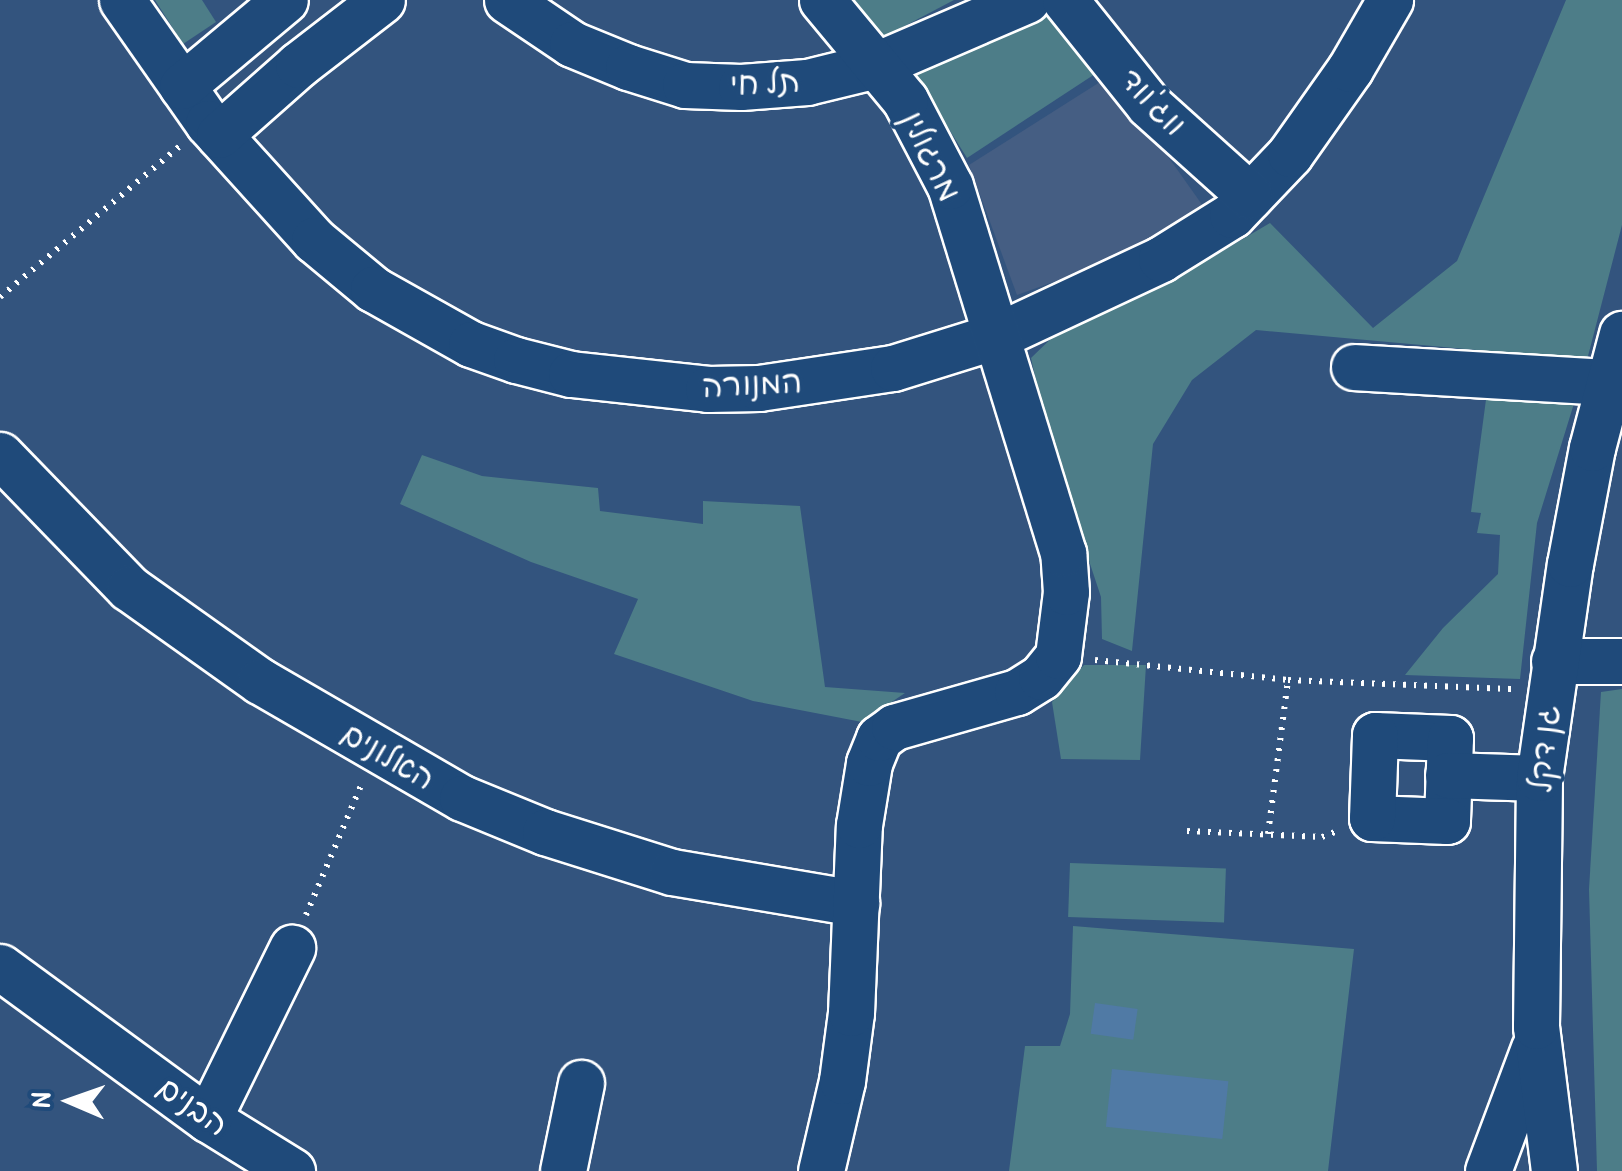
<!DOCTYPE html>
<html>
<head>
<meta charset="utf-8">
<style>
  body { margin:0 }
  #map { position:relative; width:1622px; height:1171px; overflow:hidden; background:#33547e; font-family:"Patrick Hand","Playpen Sans Hebrew",sans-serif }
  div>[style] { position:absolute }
  .built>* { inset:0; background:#455e83 }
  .green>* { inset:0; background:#4d7d88; transform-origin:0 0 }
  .water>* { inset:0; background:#507aa5; transform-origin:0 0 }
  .path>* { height:6px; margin-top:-3px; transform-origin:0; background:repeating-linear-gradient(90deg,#fff 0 2.5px,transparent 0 10.5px) }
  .roads { filter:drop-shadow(2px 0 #fff) drop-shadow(-2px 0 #fff) drop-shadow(0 2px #fff) drop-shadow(0 -2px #fff) }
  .minor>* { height:45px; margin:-22.5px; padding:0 22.5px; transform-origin:22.5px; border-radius:22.5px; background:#1f4a7a }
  span { translate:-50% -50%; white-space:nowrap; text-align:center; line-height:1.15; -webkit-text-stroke:8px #1f4a7a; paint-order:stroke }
  .street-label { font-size:32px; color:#fff }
  .north { position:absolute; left:20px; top:1051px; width:100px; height:100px; -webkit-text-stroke:8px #1f4a7a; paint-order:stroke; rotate:272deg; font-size:28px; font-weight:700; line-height:40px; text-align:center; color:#fff }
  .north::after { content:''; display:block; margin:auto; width:35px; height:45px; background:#fff; clip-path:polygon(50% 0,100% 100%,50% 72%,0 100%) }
</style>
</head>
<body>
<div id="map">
  <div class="built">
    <i style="clip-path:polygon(1100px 82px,1152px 134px,1203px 206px,1186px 220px,1109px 262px,1017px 295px,969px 165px)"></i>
  </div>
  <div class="green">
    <i style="clip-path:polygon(155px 0,202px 0,216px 22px,183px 44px)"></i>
    <i style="clip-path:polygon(845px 0,954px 0,878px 40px)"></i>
    <i style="clip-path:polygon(1566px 0,1622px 0,1622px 225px,1587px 360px,1256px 330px,1192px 380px,1153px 444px,1132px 651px,1102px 639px,1101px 597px,1050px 443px,1031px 358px,1064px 326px,1202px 263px,1270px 223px,1373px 328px,1457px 261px)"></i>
    <i style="clip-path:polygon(1044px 12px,1056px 16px,1095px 74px,967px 158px,914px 73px)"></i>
    <i style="clip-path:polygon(1487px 392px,1576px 397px,1537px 523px,1520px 679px,1405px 675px,1443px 628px,1498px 574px,1500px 535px,1477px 533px,1481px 513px,1471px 512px)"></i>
    <i style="clip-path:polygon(422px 455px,482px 476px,598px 488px,600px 511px,703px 524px,703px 501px,800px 506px,825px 687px,905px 693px,862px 722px,753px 701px,614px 654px,638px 599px,531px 562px,400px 504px)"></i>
    <i style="clip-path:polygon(1084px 665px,1146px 665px,1140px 760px,1061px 759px,1052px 702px)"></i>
    <i style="clip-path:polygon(1622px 689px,1622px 1171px,1597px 1171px,1589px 889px,1601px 692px)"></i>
    <i style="left:1070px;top:863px;width:156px;height:54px;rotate:2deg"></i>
    <i style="clip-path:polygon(1073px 926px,1354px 949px,1328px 1171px,1009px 1171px,1025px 1046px,1060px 1046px,1070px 1014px)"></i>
  </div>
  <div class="water">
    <i style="left:1095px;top:1003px;width:43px;height:31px;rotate:8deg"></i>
    <i style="left:1112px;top:1069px;width:117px;height:58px;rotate:6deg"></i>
  </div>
  <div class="path">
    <i style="left:0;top:297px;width:234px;rotate:-40deg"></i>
    <i style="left:1095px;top:660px;width:194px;rotate:5.9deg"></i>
    <i style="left:1187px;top:831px;width:135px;rotate:2.5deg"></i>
    <i style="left:1322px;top:837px;width:17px;rotate:-21deg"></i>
    <i style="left:1268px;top:834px;width:155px;rotate:-82.6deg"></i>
    <i style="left:1288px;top:680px;width:228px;rotate:2.3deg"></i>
    <i style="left:306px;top:915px;width:143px;rotate:-67deg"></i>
  </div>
  <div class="roads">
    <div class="minor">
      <i style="left:122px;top:0;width:150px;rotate:55deg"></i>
      <i style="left:208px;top:123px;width:158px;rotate:47.8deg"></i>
      <i style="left:314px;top:240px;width:77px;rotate:39.7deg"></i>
      <i style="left:373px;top:289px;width:112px;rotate:29.3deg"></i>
      <i style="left:471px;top:344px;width:48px;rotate:19.6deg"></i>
      <i style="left:516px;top:360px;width:57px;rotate:14.3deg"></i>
      <i style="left:571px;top:374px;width:138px;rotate:6.2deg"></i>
      <i style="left:708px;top:389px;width:51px;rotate:-1.1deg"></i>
      <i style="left:759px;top:388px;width:135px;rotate:-8.5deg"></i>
      <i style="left:893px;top:368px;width:111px;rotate:-17.3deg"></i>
      <i style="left:999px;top:335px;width:179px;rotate:-25.1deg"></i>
      <i style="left:1161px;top:259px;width:84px;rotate:-31.8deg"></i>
      <i style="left:1232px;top:215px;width:84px;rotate:-46.4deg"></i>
      <i style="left:1290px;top:154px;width:104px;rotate:-54.8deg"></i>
      <i style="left:1350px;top:69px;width:80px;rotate:-59.9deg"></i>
      <i style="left:507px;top:0;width:78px;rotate:34.1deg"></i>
      <i style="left:572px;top:44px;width:61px;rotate:22.3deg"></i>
      <i style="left:628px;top:67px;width:60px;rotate:17.5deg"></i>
      <i style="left:685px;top:85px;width:56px;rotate:2deg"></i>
      <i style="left:741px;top:87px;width:66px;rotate:-4.3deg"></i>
      <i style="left:807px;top:82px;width:71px;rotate:-13.8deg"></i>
      <i style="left:876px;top:65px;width:164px;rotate:-23.3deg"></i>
      <i style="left:1065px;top:0;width:134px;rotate:51.3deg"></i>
      <i style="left:1149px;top:105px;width:136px;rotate:42deg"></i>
      <i style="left:182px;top:86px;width:134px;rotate:-39.9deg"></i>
      <i style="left:219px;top:135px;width:106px;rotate:-41.5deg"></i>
      <i style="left:298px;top:65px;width:106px;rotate:-37.7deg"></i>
      <i style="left:1354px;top:367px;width:256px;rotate:3.4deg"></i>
      <i style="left:0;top:455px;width:185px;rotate:45.9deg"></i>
      <i style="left:129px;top:588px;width:161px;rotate:35.4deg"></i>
      <i style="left:260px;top:681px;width:233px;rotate:30.1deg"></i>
      <i style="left:462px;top:798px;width:90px;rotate:22.3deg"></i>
      <i style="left:545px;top:832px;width:133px;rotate:17.5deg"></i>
      <i style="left:672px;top:872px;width:187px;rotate:9.6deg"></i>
      <i style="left:1554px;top:661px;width:68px"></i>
      <i style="left:1375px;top:735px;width:75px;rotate:2.3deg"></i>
      <i style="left:1450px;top:738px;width:83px;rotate:92.1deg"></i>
      <i style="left:1447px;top:821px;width:75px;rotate:-177.7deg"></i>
      <i style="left:1372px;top:818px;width:83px;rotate:-87.9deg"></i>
      <i style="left:1448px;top:775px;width:91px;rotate:1.9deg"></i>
      <i style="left:0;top:967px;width:258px;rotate:36.2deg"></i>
      <i style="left:208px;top:1119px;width:99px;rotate:31.8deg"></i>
      <i style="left:208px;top:1119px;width:191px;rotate:-63.8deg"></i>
      <i style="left:563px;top:1171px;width:90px;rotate:-78.4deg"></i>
      <i style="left:821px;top:1171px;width:92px;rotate:-76.9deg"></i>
      <i style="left:842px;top:1081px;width:69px;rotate:-82.5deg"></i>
      <i style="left:851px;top:1013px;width:188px;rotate:-87.6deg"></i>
      <i style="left:859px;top:825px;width:63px;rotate:-80.8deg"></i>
      <i style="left:869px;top:763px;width:27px;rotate:-68deg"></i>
      <i style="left:879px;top:738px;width:19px;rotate:-36deg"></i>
      <i style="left:894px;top:727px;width:128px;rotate:-15.9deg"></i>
      <i style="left:1017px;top:692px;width:28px;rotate:-32deg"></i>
      <i style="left:1041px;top:677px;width:27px;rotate:-51deg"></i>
      <i style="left:1058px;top:656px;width:64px;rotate:-82.9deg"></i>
      <i style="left:1066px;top:592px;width:39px;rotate:-94deg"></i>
      <i style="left:1063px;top:553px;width:384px;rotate:-107.1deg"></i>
      <i style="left:950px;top:186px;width:97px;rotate:-117.6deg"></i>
      <i style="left:905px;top:100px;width:130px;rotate:-129.7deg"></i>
      <i style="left:1488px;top:1171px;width:131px;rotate:-69.5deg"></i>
      <i style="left:1554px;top:1171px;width:146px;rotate:-97.1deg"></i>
      <i style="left:1536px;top:1026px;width:248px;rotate:-89.3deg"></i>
      <i style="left:1539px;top:778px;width:216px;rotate:-81.8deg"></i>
      <i style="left:1570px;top:564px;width:118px;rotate:-79.3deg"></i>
      <i style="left:1592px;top:448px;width:118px;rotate:-75.3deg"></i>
    </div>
  </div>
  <div class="street-label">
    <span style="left:765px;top:83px;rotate:-3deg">תל חי</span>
    <span style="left:1153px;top:102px;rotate:46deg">ווג'ווד</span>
    <span style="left:931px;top:156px;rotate:64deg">מרגולין</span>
    <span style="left:752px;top:384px;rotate:-3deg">המנורה</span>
    <span style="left:1544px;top:749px;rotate:-85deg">גן דקל</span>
    <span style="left:388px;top:756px;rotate:30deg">האלונים</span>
    <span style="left:193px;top:1106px;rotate:35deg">הבנים</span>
  </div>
  <div class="north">N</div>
</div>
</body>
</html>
